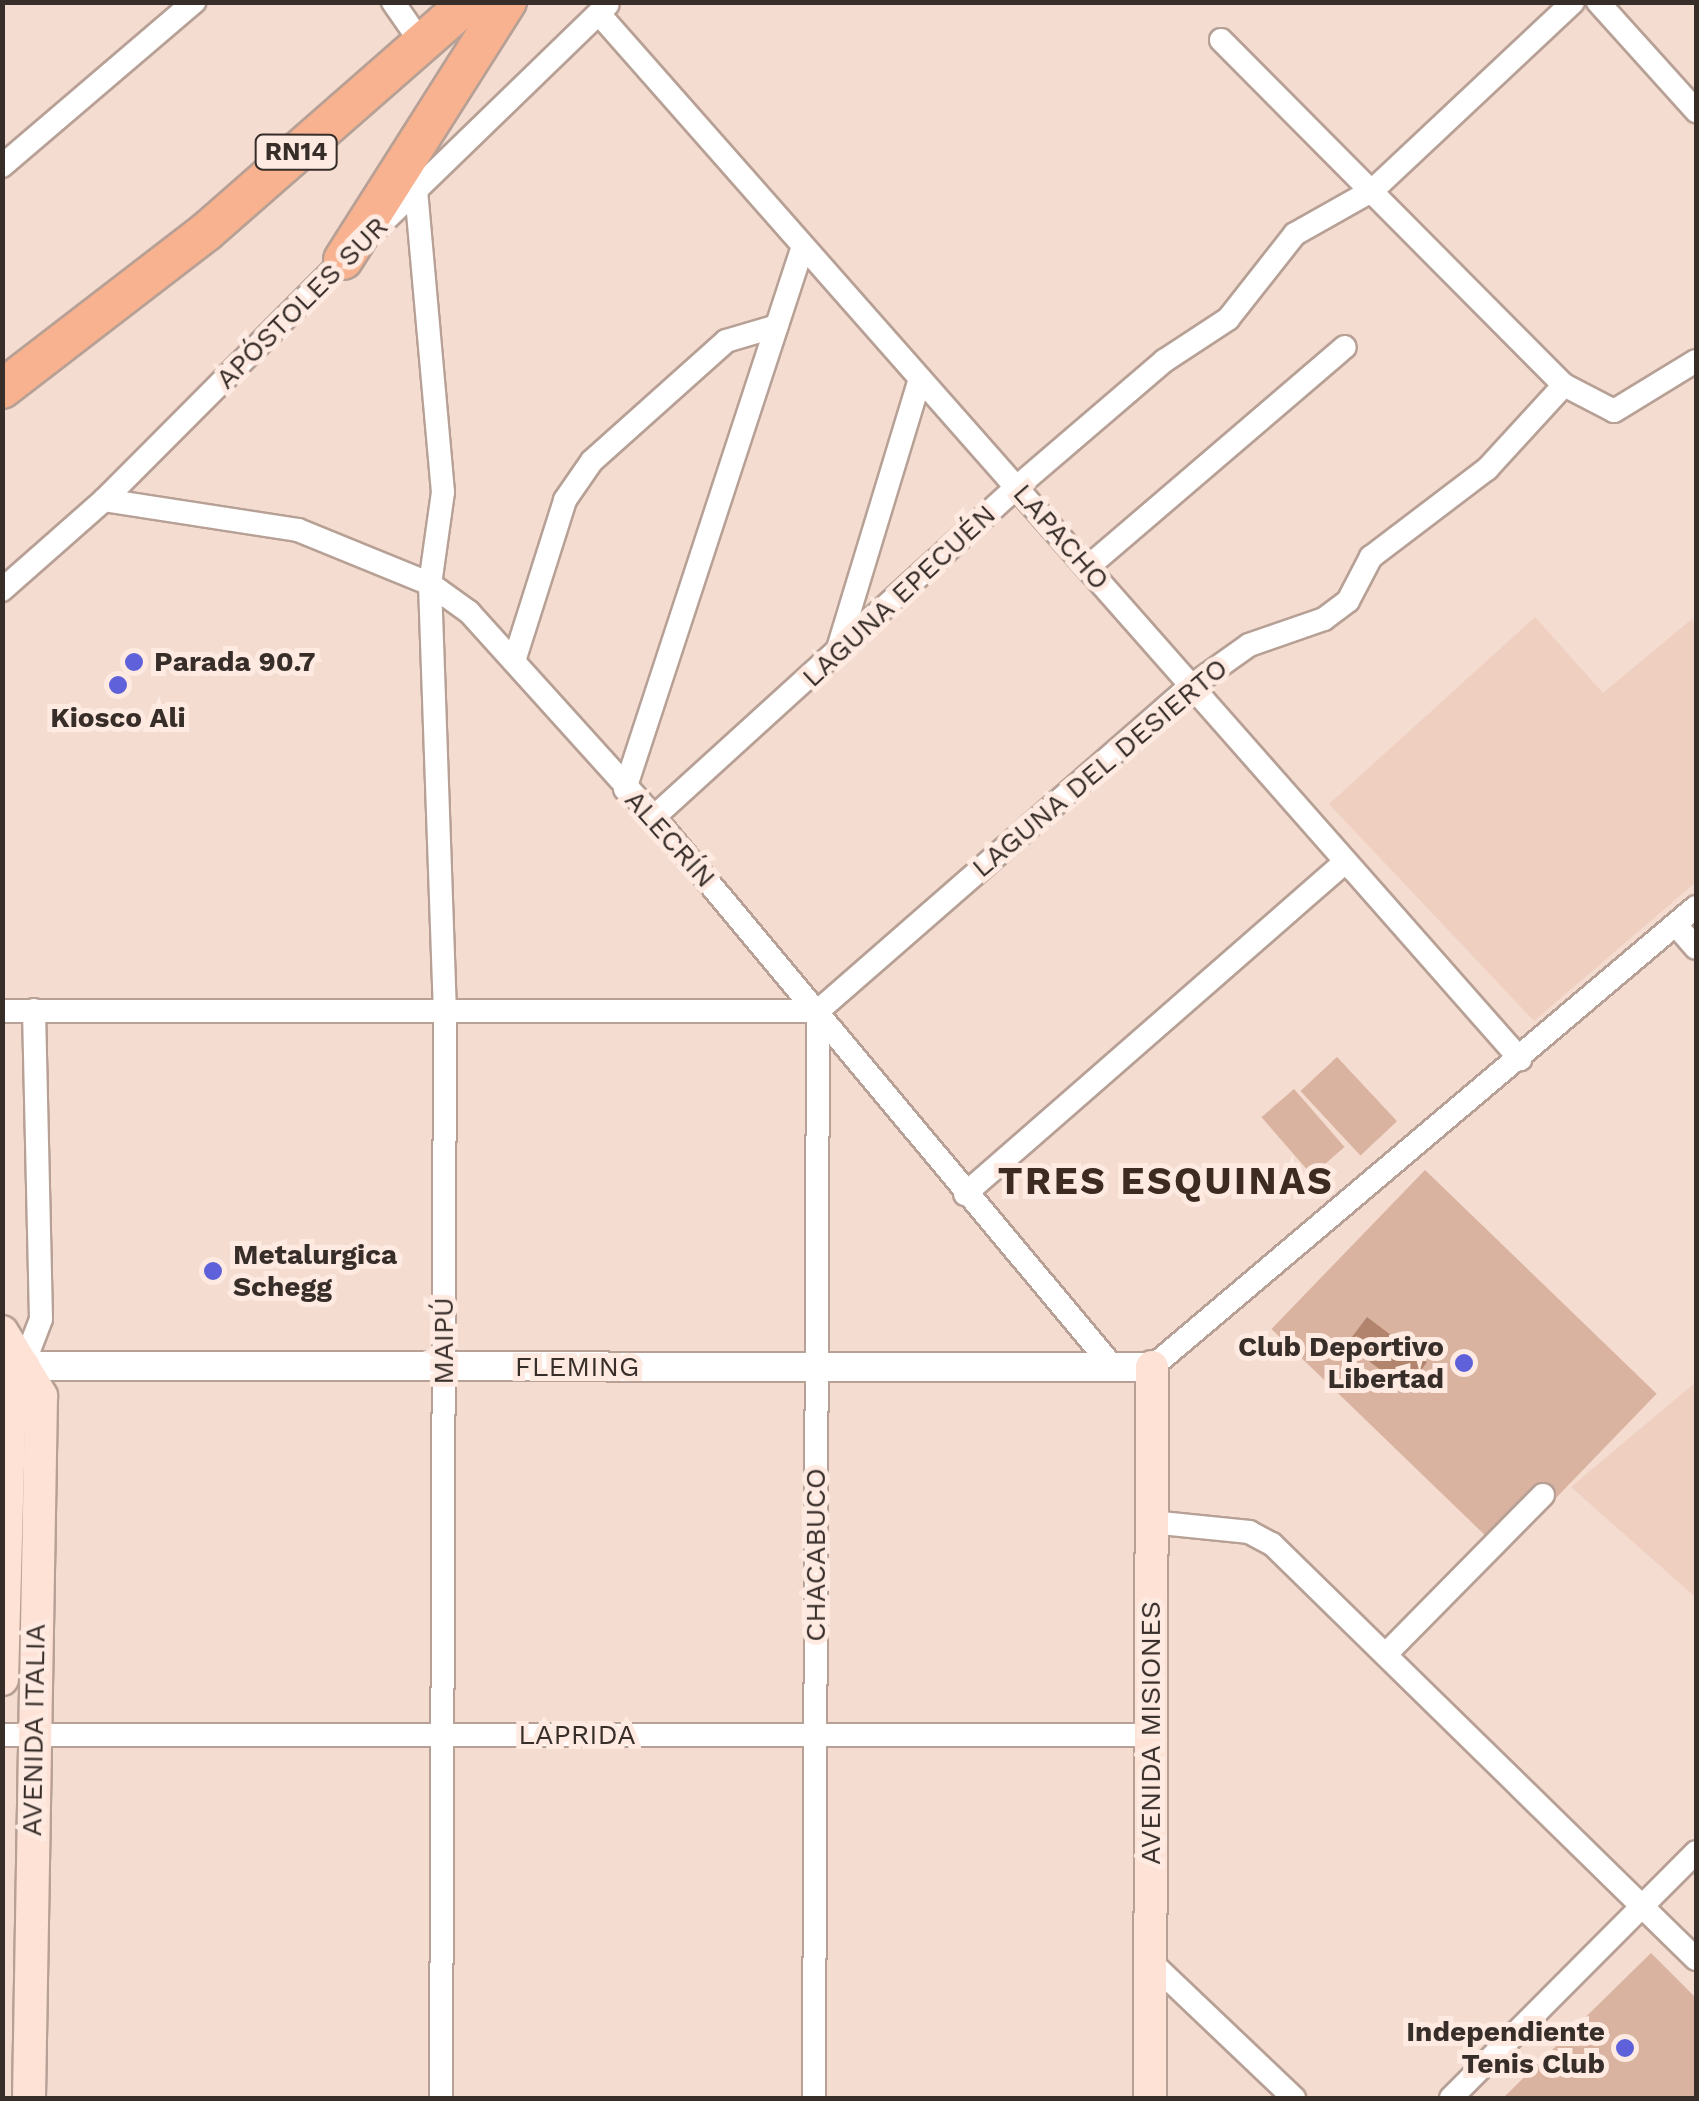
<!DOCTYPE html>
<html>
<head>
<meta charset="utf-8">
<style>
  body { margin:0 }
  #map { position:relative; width:1699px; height:2101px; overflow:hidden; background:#f4dcd0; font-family:"Work Sans",sans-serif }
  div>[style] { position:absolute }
  .built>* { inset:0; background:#efcfc0 }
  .green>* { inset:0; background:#dab2a0; transform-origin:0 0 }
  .water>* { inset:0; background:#b2836d; transform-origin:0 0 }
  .roads { filter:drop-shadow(2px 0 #b7a095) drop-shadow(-2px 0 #b7a095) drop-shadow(0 2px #b7a095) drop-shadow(0 -2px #b7a095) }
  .minor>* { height:22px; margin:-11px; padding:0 11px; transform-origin:11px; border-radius:11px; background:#fff }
  .tertiary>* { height:28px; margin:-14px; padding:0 14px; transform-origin:14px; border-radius:14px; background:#fff }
  .secondary>* { height:32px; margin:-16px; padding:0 16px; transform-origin:16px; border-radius:16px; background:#fde2d5 }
  .trunk>* { height:38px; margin:-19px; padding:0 19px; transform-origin:19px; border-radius:19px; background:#f8b28f }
  .dots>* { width:28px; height:28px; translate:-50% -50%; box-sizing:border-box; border:5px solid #feeae1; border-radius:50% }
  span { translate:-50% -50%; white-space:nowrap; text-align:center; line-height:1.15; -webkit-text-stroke:10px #feeae1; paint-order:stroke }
  .shield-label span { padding:2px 8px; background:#feeae1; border:2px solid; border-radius:8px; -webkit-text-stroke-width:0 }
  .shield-label { font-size:25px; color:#372d29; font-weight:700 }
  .street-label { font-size:28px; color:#372d29 }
  .poi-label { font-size:28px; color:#372d29; font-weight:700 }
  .left { translate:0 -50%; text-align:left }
  .right { translate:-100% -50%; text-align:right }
  .district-label { font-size:38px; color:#3d2a21; font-weight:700; letter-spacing:2.5px }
  .frame { position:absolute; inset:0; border:5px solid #372d29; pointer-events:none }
</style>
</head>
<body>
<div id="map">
  <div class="built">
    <i style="clip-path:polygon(1535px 617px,1603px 693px,1692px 619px,1696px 626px,1696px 882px,1534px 1021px,1329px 804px)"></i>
    <i style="clip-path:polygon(1696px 1382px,1696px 1594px,1694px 1596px,1571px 1487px)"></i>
  </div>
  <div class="green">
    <i style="left:1337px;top:1057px;width:88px;height:50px;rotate:47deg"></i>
    <i style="left:1294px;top:1089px;width:77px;height:43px;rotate:49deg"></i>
    <i style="left:1425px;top:1170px;width:322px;height:221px;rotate:44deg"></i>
    <i style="clip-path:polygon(1651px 1953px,1696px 1998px,1696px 2098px,1503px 2098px)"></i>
  </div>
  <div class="water">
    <i style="left:1367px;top:1317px;width:75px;height:34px;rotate:37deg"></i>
  </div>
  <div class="roads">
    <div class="minor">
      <i style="left:393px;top:2px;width:47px;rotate:55.3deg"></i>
      <i style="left:1598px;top:2px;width:147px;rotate:48deg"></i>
      <i style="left:600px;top:15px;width:1392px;rotate:48.61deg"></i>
      <i style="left:1221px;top:40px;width:486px;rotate:45.2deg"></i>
      <i style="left:1564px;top:385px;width:56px;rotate:27.5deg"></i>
      <i style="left:1614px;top:411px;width:96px;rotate:-31.4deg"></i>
      <i style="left:2px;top:166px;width:253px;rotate:-40.5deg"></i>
      <i style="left:416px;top:190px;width:303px;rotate:84.9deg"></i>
      <i style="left:443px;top:492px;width:93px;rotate:98deg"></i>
      <i style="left:430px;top:584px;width:427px;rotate:88deg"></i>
      <i style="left:445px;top:1011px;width:1087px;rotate:90.21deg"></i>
      <i style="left:379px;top:226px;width:318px;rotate:-44.1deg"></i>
      <i style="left:104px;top:500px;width:196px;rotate:8.8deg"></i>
      <i style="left:298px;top:530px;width:143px;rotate:22.2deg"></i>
      <i style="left:430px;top:584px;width:48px;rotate:35.7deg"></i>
      <i style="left:469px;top:612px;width:276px;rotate:47.9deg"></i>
      <i style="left:654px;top:817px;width:716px;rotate:50.15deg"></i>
      <i style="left:1088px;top:567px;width:338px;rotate:-40.6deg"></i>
      <i style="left:2px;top:590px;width:136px;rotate:-41.4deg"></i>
      <i style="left:104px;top:500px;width:351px;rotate:-45.1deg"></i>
      <i style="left:837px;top:652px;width:285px;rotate:-73.1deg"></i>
      <i style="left:515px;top:658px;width:166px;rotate:-72.4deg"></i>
      <i style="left:565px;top:500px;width:47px;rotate:-55.3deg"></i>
      <i style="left:592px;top:461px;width:180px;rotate:-41.8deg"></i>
      <i style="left:726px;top:341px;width:53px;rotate:-16.4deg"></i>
      <i style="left:625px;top:789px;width:571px;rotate:-71.85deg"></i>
      <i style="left:654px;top:817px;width:491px;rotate:-42.3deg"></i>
      <i style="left:1017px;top:487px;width:194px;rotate:-40.6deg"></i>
      <i style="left:1164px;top:361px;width:77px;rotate:-33.3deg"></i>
      <i style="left:1228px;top:319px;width:108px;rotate:-51.8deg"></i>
      <i style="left:1295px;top:234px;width:90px;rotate:-29.4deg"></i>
      <i style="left:1373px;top:190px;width:274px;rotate:-43.2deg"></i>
      <i style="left:1676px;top:925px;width:30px;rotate:49deg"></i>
      <i style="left:2px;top:1011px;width:816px"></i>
      <i style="left:818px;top:1011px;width:493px;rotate:-41.1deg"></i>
      <i style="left:1190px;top:687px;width:72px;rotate:-35.4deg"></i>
      <i style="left:1249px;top:645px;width:79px;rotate:-19.1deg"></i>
      <i style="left:1324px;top:619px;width:30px;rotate:-37deg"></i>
      <i style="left:1348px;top:601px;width:50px;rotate:-62.4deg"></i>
      <i style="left:1371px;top:557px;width:146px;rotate:-37.2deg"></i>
      <i style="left:1487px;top:469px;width:114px;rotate:-47.5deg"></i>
      <i style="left:965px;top:1194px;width:503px;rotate:-41.13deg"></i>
      <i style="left:2px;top:1366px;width:21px"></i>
      <i style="left:23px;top:1366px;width:50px;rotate:-69deg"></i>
      <i style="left:41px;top:1319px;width:309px;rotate:-91.3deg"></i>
      <i style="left:1152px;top:1367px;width:712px;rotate:-40.22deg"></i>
      <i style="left:1151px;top:1522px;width:99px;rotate:5.8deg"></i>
      <i style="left:1249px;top:1532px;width:26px;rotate:28deg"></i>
      <i style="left:1272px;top:1544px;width:593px;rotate:44.39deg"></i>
      <i style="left:1387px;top:1653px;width:222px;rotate:-45.4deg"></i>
      <i style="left:2px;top:1735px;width:1149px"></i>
      <i style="left:1150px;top:1961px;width:199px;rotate:43.6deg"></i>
      <i style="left:814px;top:2098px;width:1087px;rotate:-89.79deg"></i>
      <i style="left:1451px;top:2098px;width:347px;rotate:-45.1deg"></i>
    </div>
    <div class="tertiary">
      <i style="left:23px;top:1366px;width:1129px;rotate:0.05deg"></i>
    </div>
    <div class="secondary">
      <i style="left:2px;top:1332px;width:75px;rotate:58.6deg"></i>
      <i style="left:41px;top:1396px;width:702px;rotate:90.98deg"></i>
      <i style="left:2px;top:1679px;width:282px;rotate:-88.4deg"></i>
      <i style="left:10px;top:1397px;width:34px;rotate:-67deg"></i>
      <i style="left:1150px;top:2098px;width:731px;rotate:-89.84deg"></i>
    </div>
    <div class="trunk">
      <i style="left:343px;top:260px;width:306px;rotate:-57.6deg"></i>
      <i style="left:2px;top:389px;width:257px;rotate:-37.6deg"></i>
      <i style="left:206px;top:232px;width:349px;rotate:-41.2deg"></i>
    </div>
  </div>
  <div class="dots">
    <i style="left:134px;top:662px;background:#5e61d9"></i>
    <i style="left:118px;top:685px;background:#5e61d9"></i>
    <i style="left:213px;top:1271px;background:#5e61d9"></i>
    <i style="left:1464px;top:1363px;background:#5e61d9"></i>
    <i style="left:1625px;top:2048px;background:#5e61d9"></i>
  </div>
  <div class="shield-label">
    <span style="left:296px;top:152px">RN14</span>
  </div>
  <div class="street-label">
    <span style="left:302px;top:303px;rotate:-45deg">APÓSTOLES SUR</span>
    <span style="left:1061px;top:537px;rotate:49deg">LAPACHO</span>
    <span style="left:899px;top:596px;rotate:-43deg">LAGUNA EPECUÉN</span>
    <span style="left:1100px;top:768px;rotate:-40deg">LAGUNA DEL DESIERTO</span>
    <span style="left:670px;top:839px;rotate:48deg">ALECRÍN</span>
    <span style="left:444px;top:1341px;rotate:-90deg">MAIPÚ</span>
    <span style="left:577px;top:1367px">FLEMING</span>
    <span style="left:816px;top:1555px;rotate:-90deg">CHACABUCO</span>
    <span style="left:34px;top:1730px;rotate:-89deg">AVENIDA ITALIA</span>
    <span style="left:1151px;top:1733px;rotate:-90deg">AVENIDA MISIONES</span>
    <span style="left:577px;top:1735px">LAPRIDA</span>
  </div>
  <div class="poi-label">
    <span class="left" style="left:154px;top:662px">Parada 90.7</span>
    <span style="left:118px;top:718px">Kiosco Ali</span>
    <span class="left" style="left:233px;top:1271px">Metalurgica<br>Schegg</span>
    <span class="right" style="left:1444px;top:1363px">Club Deportivo<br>Libertad</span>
    <span class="right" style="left:1605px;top:2048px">Independiente<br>Tenis Club</span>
  </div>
  <div class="district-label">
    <span style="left:1166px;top:1182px">TRES ESQUINAS</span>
  </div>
  <div class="frame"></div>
</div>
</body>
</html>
